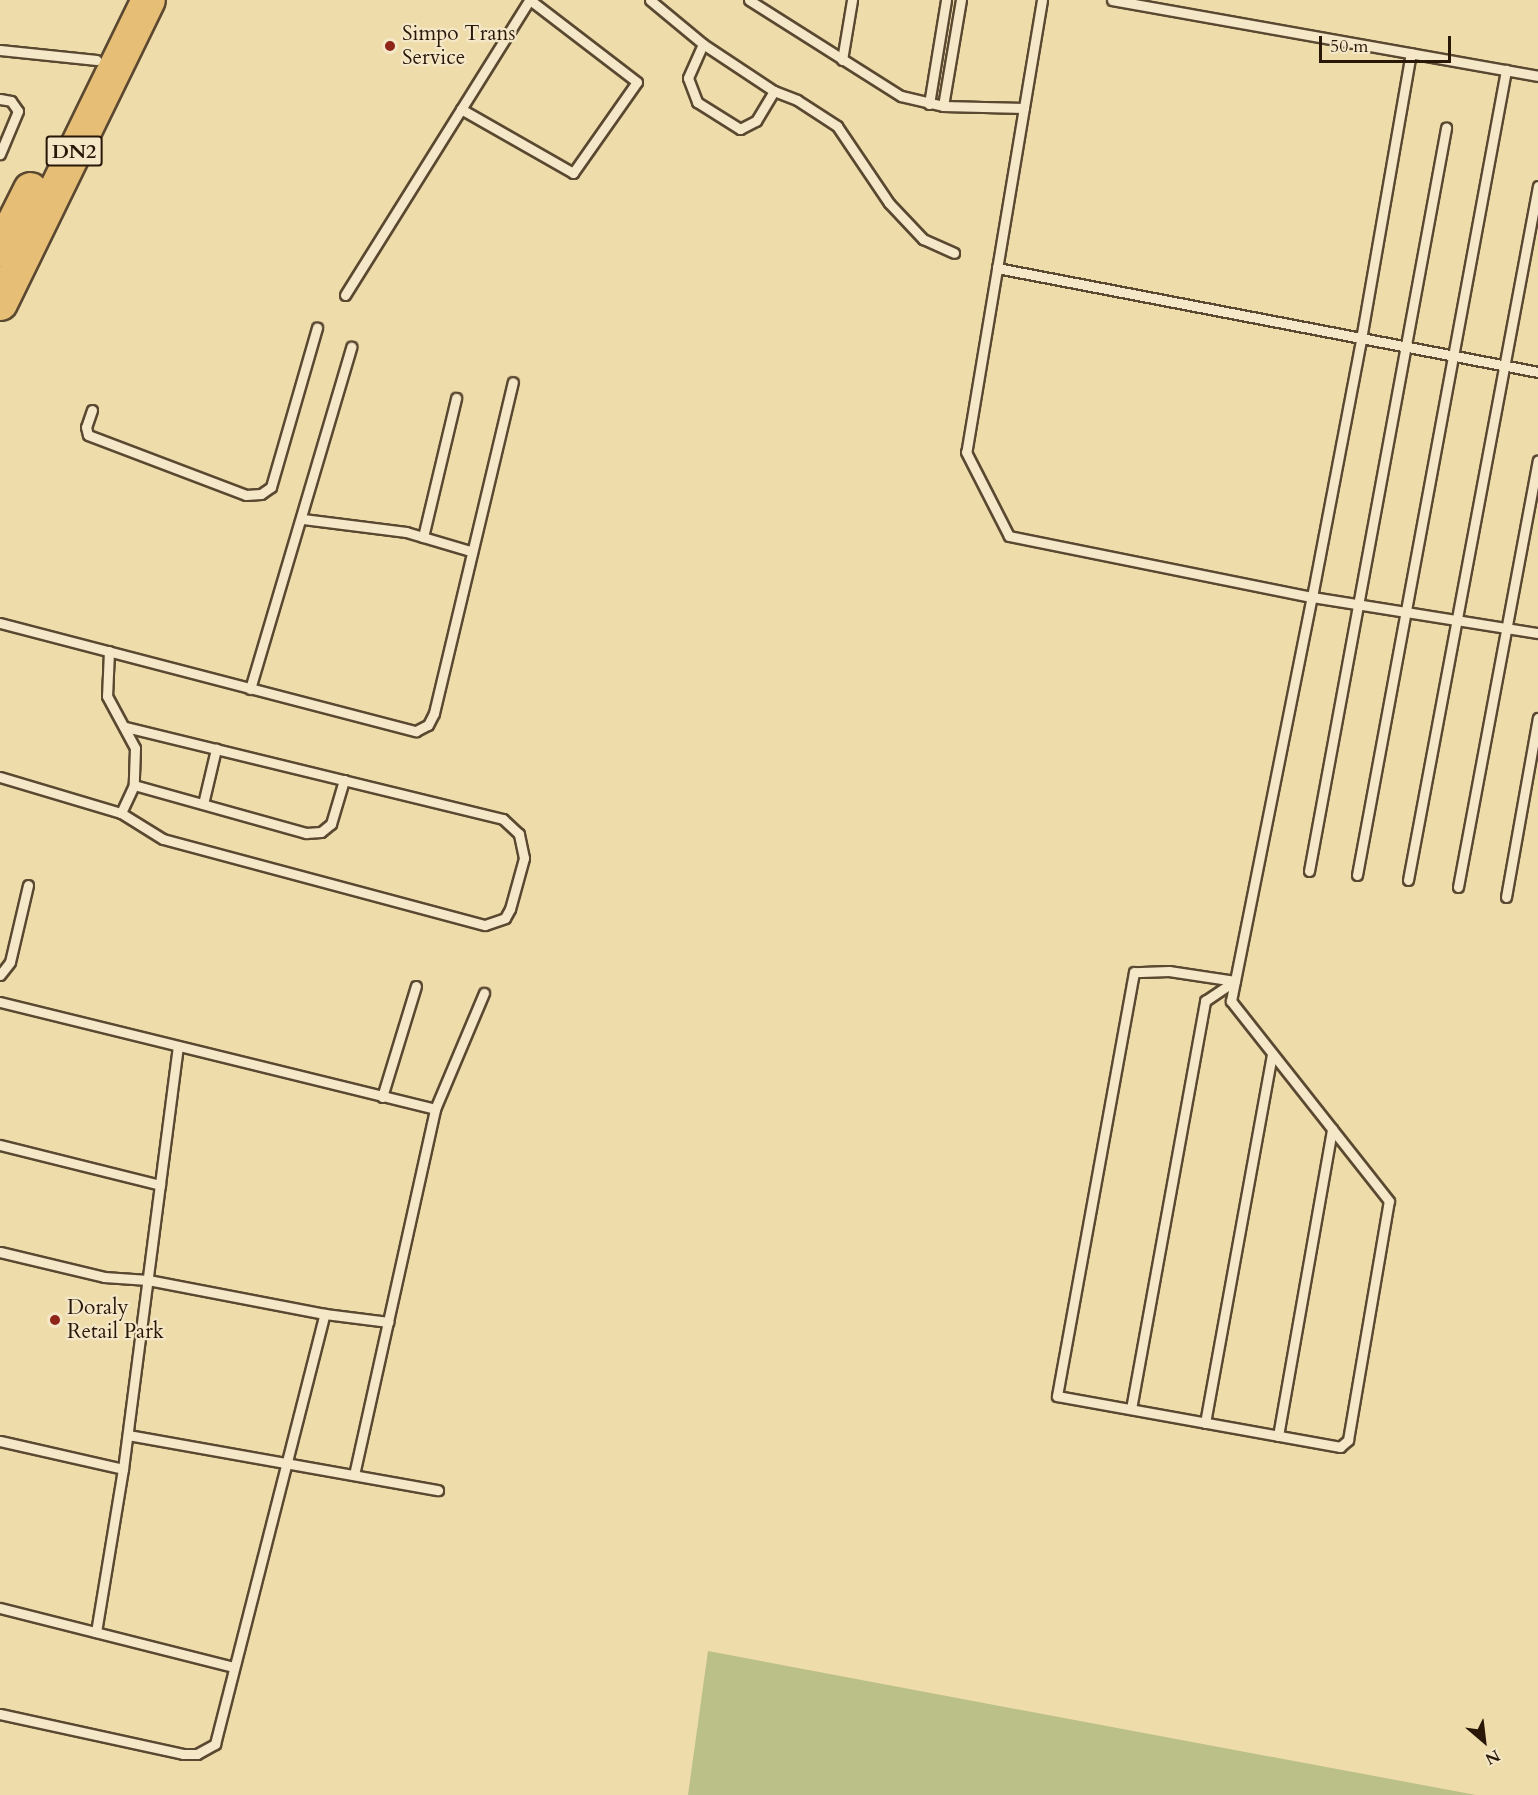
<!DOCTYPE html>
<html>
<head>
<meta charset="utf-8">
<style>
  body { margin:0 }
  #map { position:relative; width:1538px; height:1795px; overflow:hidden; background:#eedcab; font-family:Cardo,serif }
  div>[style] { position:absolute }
  .green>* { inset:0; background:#bac088 }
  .roads { filter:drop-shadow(2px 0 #5a4831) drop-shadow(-2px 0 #5a4831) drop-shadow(0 2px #5a4831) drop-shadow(0 -2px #5a4831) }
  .lane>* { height:9px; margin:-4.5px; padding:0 4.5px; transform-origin:4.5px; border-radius:4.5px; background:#f4e8c8 }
  .highway>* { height:33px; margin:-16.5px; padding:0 16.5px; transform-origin:16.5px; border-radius:16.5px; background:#e7be76 }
  .dots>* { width:16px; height:16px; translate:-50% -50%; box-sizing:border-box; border:3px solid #f4e8c8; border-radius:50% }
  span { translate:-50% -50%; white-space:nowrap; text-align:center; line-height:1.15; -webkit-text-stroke:4.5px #f4e8c8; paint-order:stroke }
  .shield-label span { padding:2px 4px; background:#f4e8c8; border:2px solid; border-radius:4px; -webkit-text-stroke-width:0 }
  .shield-label { font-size:20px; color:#291708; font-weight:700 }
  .poi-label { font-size:21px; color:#291708 }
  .left { translate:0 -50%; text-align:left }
  .north { position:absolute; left:1454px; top:1711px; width:60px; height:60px; -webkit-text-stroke:4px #f4e8c8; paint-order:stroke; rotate:152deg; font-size:16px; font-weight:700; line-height:24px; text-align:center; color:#291708 }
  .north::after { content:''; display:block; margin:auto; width:21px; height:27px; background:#291708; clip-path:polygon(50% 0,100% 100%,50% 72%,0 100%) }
  .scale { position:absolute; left:1319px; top:36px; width:132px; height:27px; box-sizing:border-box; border:3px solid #291708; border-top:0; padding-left:8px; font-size:18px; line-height:21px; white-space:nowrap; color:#291708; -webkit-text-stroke:4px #f4e8c8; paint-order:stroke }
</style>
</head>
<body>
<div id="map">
  <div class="green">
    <i style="clip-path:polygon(708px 1651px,989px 1704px,1476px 1795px,688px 1795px)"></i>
  </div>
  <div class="roads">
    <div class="lane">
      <i style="left:650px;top:0;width:69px;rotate:39.7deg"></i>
      <i style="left:703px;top:44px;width:85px;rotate:33.5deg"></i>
      <i style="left:774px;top:91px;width:25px;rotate:21deg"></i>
      <i style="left:797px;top:100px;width:48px;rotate:33deg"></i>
      <i style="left:837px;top:126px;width:93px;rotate:56deg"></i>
      <i style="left:889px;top:203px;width:50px;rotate:46.6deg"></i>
      <i style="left:923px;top:239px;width:34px;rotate:24deg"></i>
      <i style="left:749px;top:0;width:180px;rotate:32.3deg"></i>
      <i style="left:901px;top:96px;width:43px;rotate:13.4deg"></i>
      <i style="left:943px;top:106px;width:81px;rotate:1.4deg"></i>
      <i style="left:1042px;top:0;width:458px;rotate:99.5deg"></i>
      <i style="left:966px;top:452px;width:94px;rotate:62.9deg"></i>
      <i style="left:1009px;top:536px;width:309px;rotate:11.4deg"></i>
      <i style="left:1312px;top:597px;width:229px;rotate:9.1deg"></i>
      <i style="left:1112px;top:0;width:433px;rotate:10.1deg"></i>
      <i style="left:703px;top:44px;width:37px;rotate:114deg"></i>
      <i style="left:688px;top:78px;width:26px;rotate:69deg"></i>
      <i style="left:697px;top:102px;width:51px;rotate:32.1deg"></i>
      <i style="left:740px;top:129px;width:18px;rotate:-27deg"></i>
      <i style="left:756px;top:121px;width:35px;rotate:-59deg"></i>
      <i style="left:0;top:50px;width:97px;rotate:5.9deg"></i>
      <i style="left:842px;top:60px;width:61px;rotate:-80.5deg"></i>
      <i style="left:0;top:99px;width:11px;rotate:10deg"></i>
      <i style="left:11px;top:101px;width:12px;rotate:55deg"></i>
      <i style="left:18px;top:111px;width:47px;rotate:112.7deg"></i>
      <i style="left:929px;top:104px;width:105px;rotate:-80.7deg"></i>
      <i style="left:943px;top:106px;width:108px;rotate:-80.4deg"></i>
      <i style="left:461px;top:109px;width:129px;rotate:29.7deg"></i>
      <i style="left:573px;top:173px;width:111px;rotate:-54.9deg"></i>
      <i style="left:637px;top:82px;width:135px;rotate:-142.5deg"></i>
      <i style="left:997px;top:268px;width:551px;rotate:10.88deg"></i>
      <i style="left:345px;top:295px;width:348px;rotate:-58deg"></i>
      <i style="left:92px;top:410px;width:18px;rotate:109deg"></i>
      <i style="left:86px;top:427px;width:8px;rotate:76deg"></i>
      <i style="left:88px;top:435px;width:169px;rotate:20.8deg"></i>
      <i style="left:246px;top:495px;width:15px;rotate:-4deg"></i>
      <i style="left:261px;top:494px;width:12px;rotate:-35deg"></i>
      <i style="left:271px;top:487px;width:166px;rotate:-73.9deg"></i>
      <i style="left:303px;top:519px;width:104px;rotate:7.2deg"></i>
      <i style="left:406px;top:532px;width:67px;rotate:16.5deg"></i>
      <i style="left:423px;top:537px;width:143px;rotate:-76.6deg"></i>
      <i style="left:0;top:623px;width:430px;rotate:14.6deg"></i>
      <i style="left:416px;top:731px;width:13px;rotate:-27deg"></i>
      <i style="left:428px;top:725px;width:13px;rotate:-63deg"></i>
      <i style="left:434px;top:713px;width:340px;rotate:-76.6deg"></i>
      <i style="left:109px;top:651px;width:45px;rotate:92.5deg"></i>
      <i style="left:107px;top:696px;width:59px;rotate:61.7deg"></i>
      <i style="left:135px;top:748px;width:37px;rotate:92deg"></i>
      <i style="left:134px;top:785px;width:31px;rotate:115deg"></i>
      <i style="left:250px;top:689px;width:357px;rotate:-73.5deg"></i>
      <i style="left:0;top:777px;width:126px;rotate:16.6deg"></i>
      <i style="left:121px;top:813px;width:49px;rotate:31.8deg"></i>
      <i style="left:163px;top:839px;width:333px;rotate:15deg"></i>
      <i style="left:485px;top:925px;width:21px;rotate:-19deg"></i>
      <i style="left:505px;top:918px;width:10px;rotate:-61deg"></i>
      <i style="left:510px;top:909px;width:53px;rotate:-74.6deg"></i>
      <i style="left:524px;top:858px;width:25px;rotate:-102deg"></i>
      <i style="left:519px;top:834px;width:22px;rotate:-137deg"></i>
      <i style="left:503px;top:819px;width:389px;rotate:-166.3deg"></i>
      <i style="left:134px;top:785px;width:179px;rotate:15.6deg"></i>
      <i style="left:306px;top:833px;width:15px;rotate:-4deg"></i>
      <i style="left:321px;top:832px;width:13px;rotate:-39deg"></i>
      <i style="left:331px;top:824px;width:46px;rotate:-73.5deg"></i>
      <i style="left:203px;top:804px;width:57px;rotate:-76.7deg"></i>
      <i style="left:1309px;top:871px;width:756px;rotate:-79.55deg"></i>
      <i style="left:1357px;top:875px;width:819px;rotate:-79.51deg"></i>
      <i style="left:1408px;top:880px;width:706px;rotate:-79.39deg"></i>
      <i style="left:1458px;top:887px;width:434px;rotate:-79.4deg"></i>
      <i style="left:1506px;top:897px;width:182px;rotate:-79.9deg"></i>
      <i style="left:0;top:975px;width:16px;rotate:-52deg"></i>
      <i style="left:10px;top:962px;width:79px;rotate:-76.8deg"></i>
      <i style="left:1235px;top:981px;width:67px;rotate:-171.4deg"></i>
      <i style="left:1169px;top:971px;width:35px;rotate:178deg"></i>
      <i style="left:1134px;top:972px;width:431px;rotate:100.3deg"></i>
      <i style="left:1057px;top:1396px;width:288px;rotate:10.2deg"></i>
      <i style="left:1340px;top:1447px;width:11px;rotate:-41deg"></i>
      <i style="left:1348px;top:1440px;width:242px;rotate:-80.3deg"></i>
      <i style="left:1389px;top:1201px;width:255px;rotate:-128.3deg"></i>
      <i style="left:1231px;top:1001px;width:412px;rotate:-78.7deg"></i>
      <i style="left:1312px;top:597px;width:263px;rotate:-79.2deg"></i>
      <i style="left:1361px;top:339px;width:290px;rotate:-80.1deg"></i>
      <i style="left:0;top:1002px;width:448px;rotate:13.8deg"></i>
      <i style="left:382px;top:1097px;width:116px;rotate:-73deg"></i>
      <i style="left:0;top:1145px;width:165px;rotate:14deg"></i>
      <i style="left:0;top:1252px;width:107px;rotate:13.5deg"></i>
      <i style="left:104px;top:1277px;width:44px;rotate:3.9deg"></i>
      <i style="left:148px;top:1280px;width:180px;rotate:10.9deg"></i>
      <i style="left:325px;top:1314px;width:64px;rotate:7.2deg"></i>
      <i style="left:1131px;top:1409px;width:415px;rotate:-79.7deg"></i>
      <i style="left:1205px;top:1001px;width:36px;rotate:-34deg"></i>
      <i style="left:1205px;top:1423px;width:375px;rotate:-79.7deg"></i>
      <i style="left:128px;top:1435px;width:315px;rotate:10.1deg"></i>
      <i style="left:1278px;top:1436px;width:312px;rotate:-80deg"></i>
      <i style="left:0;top:1441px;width:126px;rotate:12.8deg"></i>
      <i style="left:354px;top:1475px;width:375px;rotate:-77.5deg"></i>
      <i style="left:435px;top:1109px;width:126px;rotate:-67.1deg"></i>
      <i style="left:0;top:1608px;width:241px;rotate:14.2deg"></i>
      <i style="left:96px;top:1632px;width:165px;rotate:-80.6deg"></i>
      <i style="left:123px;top:1469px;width:426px;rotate:-82.6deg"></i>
      <i style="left:0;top:1714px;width:187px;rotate:12.3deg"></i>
      <i style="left:183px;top:1754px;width:14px"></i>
      <i style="left:197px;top:1754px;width:21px;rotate:-29deg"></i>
      <i style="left:215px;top:1744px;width:444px;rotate:-75.7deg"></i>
    </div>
    <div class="highway">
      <i style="left:0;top:249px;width:67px;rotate:-63.4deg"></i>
      <i style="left:0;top:303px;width:337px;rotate:-64deg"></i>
    </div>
  </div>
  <div class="dots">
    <i style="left:390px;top:46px;background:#8f2418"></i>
    <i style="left:55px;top:1320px;background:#8f2418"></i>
  </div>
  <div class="shield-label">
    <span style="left:74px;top:151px">DN2</span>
  </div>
  <div class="poi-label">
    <span class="left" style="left:402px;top:46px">Simpo Trans<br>Service</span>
    <span class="left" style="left:67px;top:1320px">Doraly<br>Retail Park</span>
  </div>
  <div class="north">N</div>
  <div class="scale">50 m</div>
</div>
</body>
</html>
